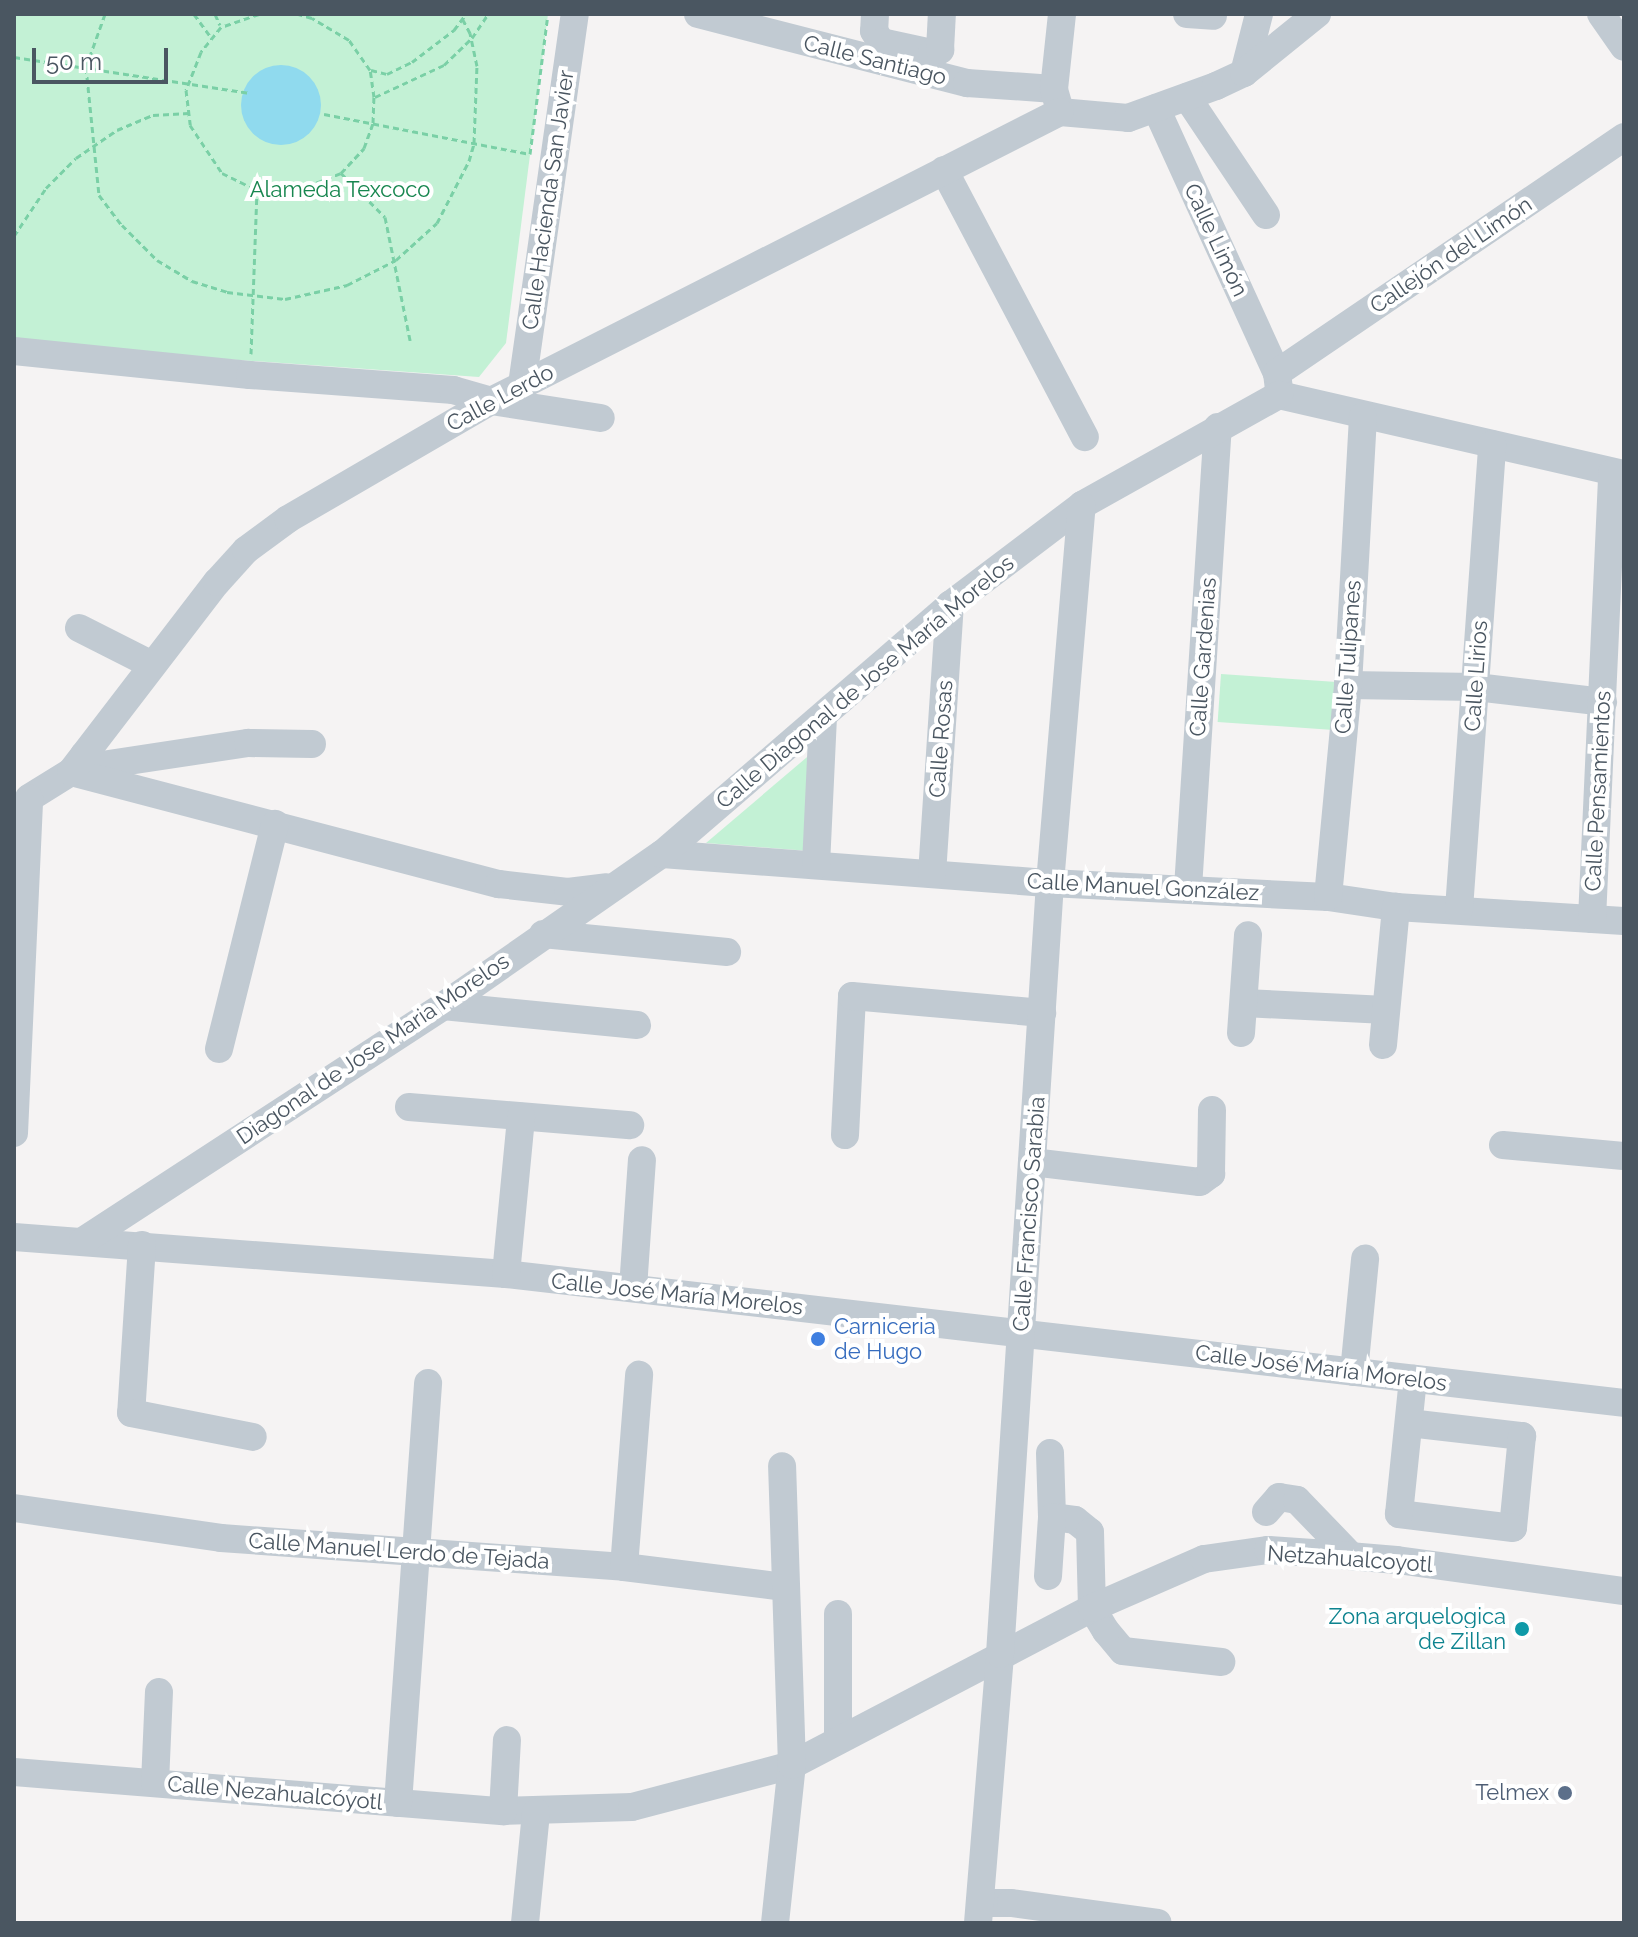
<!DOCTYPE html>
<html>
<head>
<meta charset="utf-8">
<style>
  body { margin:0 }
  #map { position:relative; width:1638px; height:1937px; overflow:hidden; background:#f5f3f3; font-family:Raleway,sans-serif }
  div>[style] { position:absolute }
  .green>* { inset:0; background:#c3f1d5; transform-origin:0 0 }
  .water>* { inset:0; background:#90daee }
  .round { border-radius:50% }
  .path>* { height:3px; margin-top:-1.5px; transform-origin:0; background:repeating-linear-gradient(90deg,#7ad0a6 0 6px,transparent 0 10px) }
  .minor>* { height:28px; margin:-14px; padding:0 14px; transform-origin:14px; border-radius:14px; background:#c1cad2 }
  .dots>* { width:22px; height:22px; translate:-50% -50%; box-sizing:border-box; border:4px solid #fff; border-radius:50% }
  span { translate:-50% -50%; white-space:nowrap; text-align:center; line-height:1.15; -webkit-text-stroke:8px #fff; paint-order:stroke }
  .street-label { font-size:22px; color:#4a5661 }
  .park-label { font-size:22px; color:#17864f }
  .shop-label { font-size:22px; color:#366cbe }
  .left { translate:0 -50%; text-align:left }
  .culture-label { font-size:22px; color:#0d838f }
  .right { translate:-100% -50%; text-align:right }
  .service-label { font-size:22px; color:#4e5e75 }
  .frame { position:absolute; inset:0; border:16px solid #4a5661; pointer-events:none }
  .scale { position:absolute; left:32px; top:48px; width:136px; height:36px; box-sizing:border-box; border:4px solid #4a5661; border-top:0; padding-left:10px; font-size:24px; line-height:28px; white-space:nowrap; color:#4a5661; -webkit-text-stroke:6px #fff; paint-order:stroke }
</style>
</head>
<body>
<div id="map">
  <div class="green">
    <i style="clip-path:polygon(14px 14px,548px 14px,506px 343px,479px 377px,14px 344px)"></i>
    <i style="left:1221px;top:674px;width:116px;height:48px;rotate:4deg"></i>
    <i style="clip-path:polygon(813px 752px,809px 851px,706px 843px)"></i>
  </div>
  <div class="water">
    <i class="round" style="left:241px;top:65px;width:80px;height:80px"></i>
  </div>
  <div class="path">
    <i style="left:105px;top:14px;width:56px;rotate:109.7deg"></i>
    <i style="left:86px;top:67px;width:129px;rotate:84.2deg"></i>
    <i style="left:99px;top:195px;width:38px;rotate:53deg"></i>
    <i style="left:122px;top:225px;width:49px;rotate:45deg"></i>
    <i style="left:157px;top:260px;width:41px;rotate:31deg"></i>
    <i style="left:192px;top:281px;width:37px;rotate:17deg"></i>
    <i style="left:227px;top:292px;width:58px;rotate:6.9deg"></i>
    <i style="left:285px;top:299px;width:64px;rotate:-12.7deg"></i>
    <i style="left:347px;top:285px;width:55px;rotate:-27deg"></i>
    <i style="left:396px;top:260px;width:55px;rotate:-42.1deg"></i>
    <i style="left:437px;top:223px;width:70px;rotate:-62.7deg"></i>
    <i style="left:469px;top:161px;width:19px;rotate:-74deg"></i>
    <i style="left:474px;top:143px;width:77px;rotate:-87.8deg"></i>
    <i style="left:477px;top:66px;width:34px;rotate:-102deg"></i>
    <i style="left:470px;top:33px;width:21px;rotate:-118deg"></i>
    <i style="left:194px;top:14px;width:29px;rotate:54deg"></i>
    <i style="left:215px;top:14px;width:12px;rotate:66deg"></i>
    <i style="left:259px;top:14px;width:40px;rotate:161.1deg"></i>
    <i style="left:221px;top:27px;width:32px;rotate:129deg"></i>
    <i style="left:201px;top:52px;width:41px;rotate:111.5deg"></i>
    <i style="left:186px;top:90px;width:35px;rotate:83deg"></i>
    <i style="left:190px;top:125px;width:58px;rotate:56.3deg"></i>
    <i style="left:222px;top:173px;width:39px;rotate:26deg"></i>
    <i style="left:257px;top:190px;width:41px"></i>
    <i style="left:298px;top:190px;width:46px;rotate:-21.6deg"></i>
    <i style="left:341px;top:173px;width:34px;rotate:-47deg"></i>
    <i style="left:364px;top:148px;width:27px;rotate:-70deg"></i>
    <i style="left:373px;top:123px;width:26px;rotate:-88deg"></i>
    <i style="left:374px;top:97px;width:27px;rotate:-98deg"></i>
    <i style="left:370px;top:70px;width:37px;rotate:-125deg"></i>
    <i style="left:349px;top:40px;width:43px;rotate:-149.3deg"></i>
    <i style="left:312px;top:18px;width:15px;rotate:-164deg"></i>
    <i style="left:14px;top:16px;width:2px;rotate:-63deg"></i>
    <i style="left:14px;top:57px;width:237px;rotate:8.7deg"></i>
    <i style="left:371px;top:70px;width:16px;rotate:14deg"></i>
    <i style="left:387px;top:74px;width:28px;rotate:-26deg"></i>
    <i style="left:412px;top:62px;width:53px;rotate:-37.3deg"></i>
    <i style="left:454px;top:30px;width:20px;rotate:-53deg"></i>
    <i style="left:375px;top:97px;width:76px;rotate:-24.9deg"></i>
    <i style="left:444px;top:65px;width:39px;rotate:-44deg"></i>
    <i style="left:472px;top:38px;width:29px;rotate:-56deg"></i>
    <i style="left:324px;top:114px;width:210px;rotate:11deg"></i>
    <i style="left:530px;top:154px;width:141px;rotate:-82.7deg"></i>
    <i style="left:341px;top:173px;width:62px;rotate:45deg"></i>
    <i style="left:385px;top:217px;width:126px;rotate:78.5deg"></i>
    <i style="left:14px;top:236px;width:58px;rotate:-56.3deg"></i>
    <i style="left:46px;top:188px;width:42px;rotate:-45deg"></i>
    <i style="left:76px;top:158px;width:50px;rotate:-34.3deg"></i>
    <i style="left:117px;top:130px;width:39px;rotate:-23deg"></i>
    <i style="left:153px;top:115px;width:36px;rotate:-3deg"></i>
    <i style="left:251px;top:354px;width:164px;rotate:-87.9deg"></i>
  </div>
  <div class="minor">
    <i style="left:698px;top:14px;width:278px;rotate:14.4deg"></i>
    <i style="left:967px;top:83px;width:87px;rotate:3.9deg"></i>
    <i style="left:875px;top:14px;width:17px;rotate:93deg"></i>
    <i style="left:874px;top:31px;width:13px;rotate:58deg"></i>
    <i style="left:881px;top:42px;width:52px;rotate:12.2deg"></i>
    <i style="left:932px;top:53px;width:9px;rotate:-21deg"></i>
    <i style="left:940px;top:50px;width:36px;rotate:-87deg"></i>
    <i style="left:1187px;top:14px;width:26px;rotate:4deg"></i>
    <i style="left:1601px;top:14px;width:40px;rotate:55.1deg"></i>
    <i style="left:1244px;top:73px;width:61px;rotate:-75.7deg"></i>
    <i style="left:1187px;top:97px;width:142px;rotate:56.2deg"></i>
    <i style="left:1059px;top:107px;width:19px;rotate:-106deg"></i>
    <i style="left:1054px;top:89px;width:75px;rotate:-83.9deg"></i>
    <i style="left:1156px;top:108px;width:291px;rotate:65.5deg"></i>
    <i style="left:1277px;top:373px;width:17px;rotate:83deg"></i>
    <i style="left:1060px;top:112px;width:68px;rotate:5deg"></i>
    <i style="left:1128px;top:118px;width:94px;rotate:-20deg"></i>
    <i style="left:1216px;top:86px;width:31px;rotate:-25deg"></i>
    <i style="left:1244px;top:73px;width:94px;rotate:-38.9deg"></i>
    <i style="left:944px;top:170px;width:302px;rotate:62.2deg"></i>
    <i style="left:14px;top:351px;width:237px;rotate:5.8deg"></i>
    <i style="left:250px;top:375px;width:204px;rotate:4.2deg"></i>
    <i style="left:453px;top:390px;width:40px;rotate:16deg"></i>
    <i style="left:491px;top:401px;width:111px;rotate:8.8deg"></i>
    <i style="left:1277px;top:373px;width:420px;rotate:-34.2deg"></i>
    <i style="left:522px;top:385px;width:375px;rotate:-81.9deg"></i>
    <i style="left:1279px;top:395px;width:354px;rotate:12.9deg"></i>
    <i style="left:79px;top:628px;width:82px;rotate:26.9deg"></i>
    <i style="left:1348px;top:685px;width:128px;rotate:0.9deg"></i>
    <i style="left:1476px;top:687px;width:128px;rotate:6.7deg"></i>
    <i style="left:84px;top:755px;width:21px;rotate:29deg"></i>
    <i style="left:102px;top:765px;width:148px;rotate:-8.6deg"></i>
    <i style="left:248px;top:743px;width:64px;rotate:0.9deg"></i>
    <i style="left:71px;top:772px;width:442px;rotate:14.7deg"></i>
    <i style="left:499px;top:884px;width:69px;rotate:6.6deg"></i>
    <i style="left:568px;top:892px;width:39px;rotate:-7deg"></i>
    <i style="left:29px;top:798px;width:49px;rotate:-31.8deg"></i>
    <i style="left:71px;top:772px;width:240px;rotate:-52.5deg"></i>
    <i style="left:217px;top:582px;width:43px;rotate:-47.8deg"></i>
    <i style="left:246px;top:550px;width:52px;rotate:-36.4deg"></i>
    <i style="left:288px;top:519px;width:235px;rotate:-30.2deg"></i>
    <i style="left:491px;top:401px;width:638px;rotate:-26.93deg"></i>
    <i style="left:662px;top:854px;width:389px;rotate:4.3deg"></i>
    <i style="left:1050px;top:883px;width:278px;rotate:2.9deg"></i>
    <i style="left:1328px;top:897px;width:69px;rotate:8.4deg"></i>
    <i style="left:1396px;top:907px;width:228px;rotate:3.5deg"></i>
    <i style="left:816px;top:865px;width:148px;rotate:-87.3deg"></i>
    <i style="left:932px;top:874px;width:270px;rotate:-86.2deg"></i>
    <i style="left:1188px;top:888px;width:462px;rotate:-86.3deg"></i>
    <i style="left:1328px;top:897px;width:213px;rotate:-84.6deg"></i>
    <i style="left:1348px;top:685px;width:269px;rotate:-86.8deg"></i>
    <i style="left:1459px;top:909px;width:466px;rotate:-85.9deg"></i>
    <i style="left:1592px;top:919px;width:447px;rotate:-87.4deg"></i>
    <i style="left:543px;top:934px;width:185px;rotate:5.6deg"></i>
    <i style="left:1244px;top:1003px;width:142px;rotate:2.8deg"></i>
    <i style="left:443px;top:1006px;width:195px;rotate:5.6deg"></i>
    <i style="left:1241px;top:1033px;width:98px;rotate:-85.9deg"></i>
    <i style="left:1383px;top:1045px;width:139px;rotate:-84.6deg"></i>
    <i style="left:219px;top:1049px;width:232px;rotate:-76deg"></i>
    <i style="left:409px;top:1107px;width:222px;rotate:4.7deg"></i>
    <i style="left:14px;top:1133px;width:335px;rotate:-87.4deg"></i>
    <i style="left:845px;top:1135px;width:139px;rotate:-87.1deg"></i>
    <i style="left:852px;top:996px;width:191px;rotate:5.1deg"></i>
    <i style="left:1503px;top:1145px;width:121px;rotate:5.2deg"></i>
    <i style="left:1032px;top:1162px;width:169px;rotate:6.8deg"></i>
    <i style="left:1200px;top:1182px;width:14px;rotate:-36deg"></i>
    <i style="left:1211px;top:1174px;width:64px;rotate:-89.1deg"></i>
    <i style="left:14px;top:1237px;width:493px;rotate:4.3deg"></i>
    <i style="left:506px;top:1274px;width:1125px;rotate:6.58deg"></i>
    <i style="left:83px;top:1241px;width:430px;rotate:-33.1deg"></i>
    <i style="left:443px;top:1006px;width:267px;rotate:-34.8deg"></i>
    <i style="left:662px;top:854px;width:381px;rotate:-40.8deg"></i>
    <i style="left:950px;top:605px;width:166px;rotate:-37.1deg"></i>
    <i style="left:1082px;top:505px;width:226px;rotate:-29.2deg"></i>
    <i style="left:142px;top:1245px;width:168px;rotate:93.7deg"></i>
    <i style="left:131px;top:1413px;width:124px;rotate:11.1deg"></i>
    <i style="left:506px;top:1274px;width:158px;rotate:-84.5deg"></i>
    <i style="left:633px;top:1288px;width:128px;rotate:-86deg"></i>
    <i style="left:1354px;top:1372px;width:114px;rotate:-84.4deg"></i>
    <i style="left:1409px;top:1423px;width:114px;rotate:6.6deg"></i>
    <i style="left:1522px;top:1436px;width:92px;rotate:95.6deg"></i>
    <i style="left:1513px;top:1528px;width:115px;rotate:-173deg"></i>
    <i style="left:1399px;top:1514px;width:136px;rotate:-84.1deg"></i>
    <i style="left:1050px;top:1453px;width:64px;rotate:88.2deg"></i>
    <i style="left:1052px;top:1517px;width:23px;rotate:7deg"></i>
    <i style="left:1075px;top:1520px;width:19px;rotate:39deg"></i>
    <i style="left:1090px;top:1532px;width:76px;rotate:88.5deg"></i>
    <i style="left:1092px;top:1608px;width:27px;rotate:59deg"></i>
    <i style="left:1106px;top:1631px;width:26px;rotate:50deg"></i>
    <i style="left:1123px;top:1651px;width:99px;rotate:6.4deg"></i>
    <i style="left:14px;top:1508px;width:209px;rotate:8.2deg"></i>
    <i style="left:221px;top:1538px;width:404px;rotate:4.1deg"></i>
    <i style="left:624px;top:1567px;width:162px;rotate:7.1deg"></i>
    <i style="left:1266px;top:1512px;width:20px;rotate:-49deg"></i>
    <i style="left:1279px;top:1497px;width:18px;rotate:9deg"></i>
    <i style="left:1297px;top:1500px;width:78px;rotate:46deg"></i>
    <i style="left:624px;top:1567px;width:193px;rotate:-85.5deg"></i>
    <i style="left:1048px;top:1576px;width:59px;rotate:-86.1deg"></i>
    <i style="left:838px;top:1614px;width:126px;rotate:90deg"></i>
    <i style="left:14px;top:1772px;width:491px;rotate:4.6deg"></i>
    <i style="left:503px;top:1811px;width:129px;rotate:-1.8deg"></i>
    <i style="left:632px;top:1807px;width:165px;rotate:-14.7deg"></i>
    <i style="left:792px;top:1765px;width:339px;rotate:-27.6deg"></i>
    <i style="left:1092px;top:1608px;width:122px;rotate:-23.6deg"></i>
    <i style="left:1204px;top:1559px;width:65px;rotate:-8deg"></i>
    <i style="left:1268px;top:1550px;width:45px;rotate:3.8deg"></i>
    <i style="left:1313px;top:1553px;width:84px;rotate:4.8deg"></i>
    <i style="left:1397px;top:1560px;width:229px;rotate:7.8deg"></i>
    <i style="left:155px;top:1783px;width:91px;rotate:-87.5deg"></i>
    <i style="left:398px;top:1803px;width:421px;rotate:-85.9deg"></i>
    <i style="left:503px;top:1811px;width:71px;rotate:-86.8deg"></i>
    <i style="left:980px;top:1903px;width:31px"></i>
    <i style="left:1011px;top:1903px;width:148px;rotate:7.7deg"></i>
    <i style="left:525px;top:1923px;width:111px;rotate:-84.3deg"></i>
    <i style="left:775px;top:1923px;width:159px;rotate:-83.9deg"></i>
    <i style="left:792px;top:1765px;width:299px;rotate:-91.9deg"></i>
    <i style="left:978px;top:1923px;width:270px;rotate:-85.3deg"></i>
    <i style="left:1000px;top:1654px;width:773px;rotate:-86.29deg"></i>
    <i style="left:1050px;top:883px;width:379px;rotate:-85.2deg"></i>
  </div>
  <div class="dots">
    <i style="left:818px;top:1339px;background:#3f7fe0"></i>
    <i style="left:1522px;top:1629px;background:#0f9aa8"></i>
    <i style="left:1565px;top:1793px;background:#5c6f8a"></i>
  </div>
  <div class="street-label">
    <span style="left:875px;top:60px;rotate:14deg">Calle Santiago</span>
    <span style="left:548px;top:200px;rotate:-82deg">Calle Hacienda San Javier</span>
    <span style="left:1216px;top:240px;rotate:65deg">Calle Limón</span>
    <span style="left:1451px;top:255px;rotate:-34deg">Callejón del Limón</span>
    <span style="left:500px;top:398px;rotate:-28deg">Calle Lerdo</span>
    <span style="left:1203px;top:657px;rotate:-86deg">Calle Gardenias</span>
    <span style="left:1348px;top:657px;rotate:-86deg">Calle Tulipanes</span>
    <span style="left:1476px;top:676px;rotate:-86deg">Calle Lirios</span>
    <span style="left:865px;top:682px;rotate:-40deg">Calle Diagonal de Jose María Morelos</span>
    <span style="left:941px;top:739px;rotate:-86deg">Calle Rosas</span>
    <span style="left:1598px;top:791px;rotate:-87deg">Calle Pensamientos</span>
    <span style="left:1143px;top:887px;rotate:3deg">Calle Manuel González</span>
    <span style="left:373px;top:1049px;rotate:-34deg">Diagonal de Jose Maria Morelos</span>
    <span style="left:1029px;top:1214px;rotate:-86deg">Calle Francisco Sarabia</span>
    <span style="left:677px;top:1294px;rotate:6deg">Calle José María Morelos</span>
    <span style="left:1321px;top:1368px;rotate:7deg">Calle José María Morelos</span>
    <span style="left:399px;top:1551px;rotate:4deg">Calle Manuel Lerdo de Tejada</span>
    <span style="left:1350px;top:1559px;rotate:4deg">Netzahualcoyotl</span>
    <span style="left:275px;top:1793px;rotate:5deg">Calle Nezahualcóyotl</span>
  </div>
  <div class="park-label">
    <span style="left:340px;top:190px">Alameda Texcoco</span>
  </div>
  <div class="shop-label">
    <span class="left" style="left:834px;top:1339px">Carniceria<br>de Hugo</span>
  </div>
  <div class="culture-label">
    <span class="right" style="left:1506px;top:1629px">Zona arquelogica<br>de Zillan</span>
  </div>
  <div class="service-label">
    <span class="right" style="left:1549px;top:1793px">Telmex</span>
  </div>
  <div class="frame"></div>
  <div class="scale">50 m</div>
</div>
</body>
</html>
